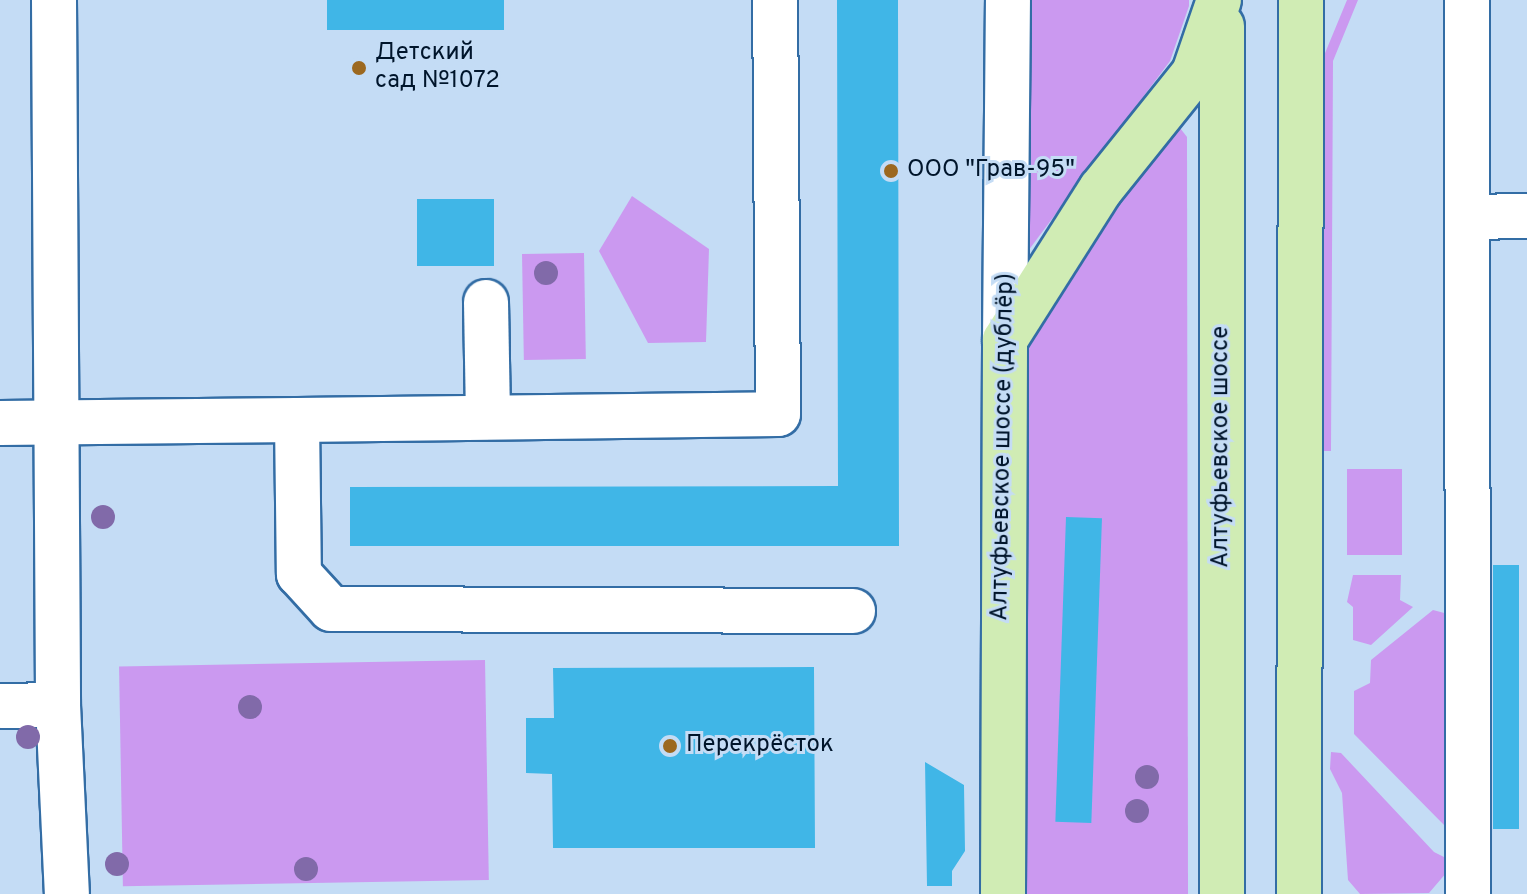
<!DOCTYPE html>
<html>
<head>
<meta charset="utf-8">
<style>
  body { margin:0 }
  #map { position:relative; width:1527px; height:894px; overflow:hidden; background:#c4dcf5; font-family:Overpass,sans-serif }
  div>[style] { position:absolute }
  .green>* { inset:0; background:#cb99f0; transform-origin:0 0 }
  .building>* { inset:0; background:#40b6e7; transform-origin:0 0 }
  .roads { filter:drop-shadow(2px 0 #336da5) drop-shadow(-2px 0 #336da5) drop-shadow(0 2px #336da5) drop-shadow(0 -2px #336da5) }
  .minor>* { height:44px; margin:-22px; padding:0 22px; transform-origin:22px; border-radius:22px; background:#fff }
  .major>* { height:44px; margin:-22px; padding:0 22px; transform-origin:22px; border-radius:22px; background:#d0ecb4 }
  .trees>* { width:24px; height:24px; margin:-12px; border-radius:50%; background:#816aa9 }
  .dots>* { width:22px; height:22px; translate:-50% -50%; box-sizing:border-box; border:4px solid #c4dcf5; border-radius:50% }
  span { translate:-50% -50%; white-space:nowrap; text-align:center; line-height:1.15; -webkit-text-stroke:6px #c4dcf5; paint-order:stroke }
  .poi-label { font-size:24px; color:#00152b }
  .left { translate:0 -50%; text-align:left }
  .street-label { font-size:24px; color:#00152b }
</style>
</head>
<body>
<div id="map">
  <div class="green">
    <i style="clip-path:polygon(1028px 0,1189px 0,1189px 6px,1170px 61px,1028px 251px)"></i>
    <i style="clip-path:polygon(1347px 0,1358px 0,1333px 61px,1331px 451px,1321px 451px,1323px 58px)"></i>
    <i style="clip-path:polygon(1168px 128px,1180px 128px,1187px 137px,1188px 894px,1022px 894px,1023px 344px)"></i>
    <i style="clip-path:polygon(632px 196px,709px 249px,706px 342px,648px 343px,599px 251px)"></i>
    <i style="left:584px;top:253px;width:106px;height:62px;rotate:89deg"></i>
    <i style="left:1347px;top:469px;width:55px;height:86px"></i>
    <i style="clip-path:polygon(1353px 575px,1401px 575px,1400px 600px,1413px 607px,1371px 645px,1353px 640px,1353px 607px,1347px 602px)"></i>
    <i style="clip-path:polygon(1433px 610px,1448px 614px,1448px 829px,1354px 734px,1354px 691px,1370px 683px,1371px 660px)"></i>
    <i style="left:485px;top:660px;width:220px;height:366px;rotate:89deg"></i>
    <i style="clip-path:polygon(1331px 752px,1341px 753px,1434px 852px,1448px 859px,1447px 872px,1429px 893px,1360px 894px,1348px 880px,1342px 793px,1330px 769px)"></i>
  </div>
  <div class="building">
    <i style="left:327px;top:0;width:177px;height:30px"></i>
    <i style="clip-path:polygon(837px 0,898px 0,899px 546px,350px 546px,350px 487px,838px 486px)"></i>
    <i style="left:417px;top:199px;width:77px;height:67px"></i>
    <i style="left:1066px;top:517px;width:36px;height:305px;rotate:2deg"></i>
    <i style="left:1493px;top:565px;width:26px;height:264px"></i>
    <i style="clip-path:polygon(814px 667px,815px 848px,553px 848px,552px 774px,526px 773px,526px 718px,554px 718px,553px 668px)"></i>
    <i style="clip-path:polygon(925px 762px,964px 785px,965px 851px,952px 871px,952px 886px,927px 886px)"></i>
  </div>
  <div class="roads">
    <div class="minor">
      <i style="left:54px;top:0;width:705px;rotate:89.67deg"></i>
      <i style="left:58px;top:705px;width:189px;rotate:87.3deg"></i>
      <i style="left:1467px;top:0;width:894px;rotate:89.94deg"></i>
      <i style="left:1469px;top:217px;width:58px;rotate:-1deg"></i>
      <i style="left:486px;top:302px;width:115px;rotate:89deg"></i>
      <i style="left:1005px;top:340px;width:340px;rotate:-89.5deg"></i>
      <i style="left:297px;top:420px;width:481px;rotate:-0.7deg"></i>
      <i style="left:778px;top:414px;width:414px;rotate:-90.4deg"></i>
      <i style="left:0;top:423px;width:297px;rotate:-0.6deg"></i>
      <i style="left:297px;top:420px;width:154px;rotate:89.3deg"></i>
      <i style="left:299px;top:574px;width:47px;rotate:47.6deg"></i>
      <i style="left:331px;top:609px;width:522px;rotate:0.22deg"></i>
      <i style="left:0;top:706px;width:58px;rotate:-1deg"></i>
    </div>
    <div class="major">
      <i style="left:1003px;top:894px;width:554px;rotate:-89.79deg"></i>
      <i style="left:1005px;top:340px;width:179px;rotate:-57.6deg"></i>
      <i style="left:1101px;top:189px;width:149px;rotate:-51.3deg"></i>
      <i style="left:1194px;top:73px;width:77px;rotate:-71.1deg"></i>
      <i style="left:1222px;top:894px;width:868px;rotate:-90deg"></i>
      <i style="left:1299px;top:894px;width:894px;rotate:-89.87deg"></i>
    </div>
  </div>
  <div class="trees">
    <i style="left:546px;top:273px"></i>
    <i style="left:103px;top:517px"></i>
    <i style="left:250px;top:707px"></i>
    <i style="left:28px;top:737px"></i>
    <i style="left:1147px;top:777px"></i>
    <i style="left:1137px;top:811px"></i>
    <i style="left:117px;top:864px"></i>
    <i style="left:306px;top:869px"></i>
  </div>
  <div class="dots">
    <i style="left:359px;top:68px;background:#9c681f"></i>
    <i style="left:891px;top:171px;background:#9c681f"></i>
    <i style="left:670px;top:746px;background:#9c681f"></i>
  </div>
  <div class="poi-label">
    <span class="left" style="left:375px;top:68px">Детский<br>сад №1072</span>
    <span class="left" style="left:907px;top:171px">ООО "Грав-95"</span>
    <span class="left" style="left:686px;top:746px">Перекрёсток</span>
  </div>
  <div class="street-label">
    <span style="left:1004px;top:447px;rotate:-89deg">Алтуфьевское шоссе (дублёр)</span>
    <span style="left:1222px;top:447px;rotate:-90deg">Алтуфьевское шоссе</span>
  </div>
</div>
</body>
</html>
